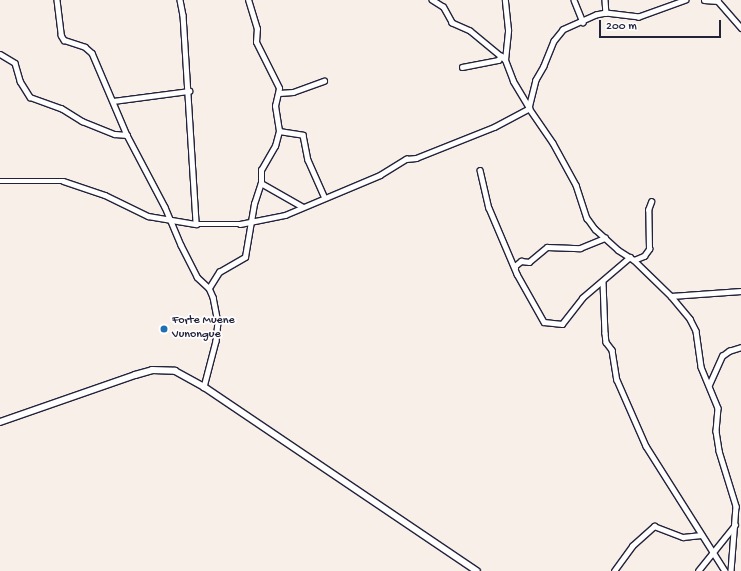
<!DOCTYPE html>
<html>
<head>
<meta charset="utf-8">
<style>
  body { margin:0 }
  #map { position:relative; width:741px; height:571px; overflow:hidden; background:#f9efe9; font-family:"Gochi Hand",sans-serif }
  div>[style] { position:absolute }
  .roads { filter:drop-shadow(1px 0 #22223b) drop-shadow(-1px 0 #22223b) drop-shadow(0 1px #22223b) drop-shadow(0 -1px #22223b) }
  .street>* { height:4.5px; margin:-2.25px; padding:0 2.25px; transform-origin:2.25px; border-radius:2.25px; background:#fff }
  .secondary>* { height:6px; margin:-3px; padding:0 3px; transform-origin:3px; border-radius:3px; background:#fff }
  .dots>* { width:11px; height:11px; translate:-50% -50%; box-sizing:border-box; border:2px solid #fff; border-radius:50% }
  span { translate:-50% -50%; white-space:nowrap; text-align:center; line-height:1.15; -webkit-text-stroke:3.5px #fff; paint-order:stroke }
  .poi-label { font-size:12px; color:#22223b }
  .left { translate:0 -50%; text-align:left }
  .scale { position:absolute; left:599px; top:20px; width:122px; height:18px; box-sizing:border-box; border:2px solid #22223b; border-top:0; padding-left:5px; font-size:12px; line-height:14px; white-space:nowrap; color:#22223b; -webkit-text-stroke:3px #fff; paint-order:stroke }
</style>
</head>
<body>
<div id="map">
  <div class="roads">
    <div class="street">
      <i style="left:57px;top:0;width:35px;rotate:83deg"></i>
      <i style="left:61px;top:35px;width:6px;rotate:59deg"></i>
      <i style="left:64px;top:40px;width:22px;rotate:18deg"></i>
      <i style="left:85px;top:47px;width:9px;rotate:41deg"></i>
      <i style="left:92px;top:53px;width:89px;rotate:66.9deg"></i>
      <i style="left:127px;top:135px;width:81px;rotate:62.2deg"></i>
      <i style="left:165px;top:207px;width:41px;rotate:67.2deg"></i>
      <i style="left:181px;top:245px;width:36px;rotate:63deg"></i>
      <i style="left:197px;top:277px;width:16px;rotate:43deg"></i>
      <i style="left:209px;top:288px;width:10px;rotate:66deg"></i>
      <i style="left:213px;top:297px;width:25px;rotate:79deg"></i>
      <i style="left:218px;top:322px;width:19px;rotate:96deg"></i>
      <i style="left:216px;top:341px;width:48px;rotate:104.6deg"></i>
      <i style="left:180px;top:0;width:15px;rotate:79deg"></i>
      <i style="left:183px;top:15px;width:209px;rotate:86.4deg"></i>
      <i style="left:574px;top:0;width:24px;rotate:68deg"></i>
      <i style="left:605px;top:0;width:13px;rotate:86deg"></i>
      <i style="left:686px;top:0;width:50px;rotate:160.1deg"></i>
      <i style="left:639px;top:17px;width:33px;rotate:-173deg"></i>
      <i style="left:606px;top:13px;width:10px;rotate:169deg"></i>
      <i style="left:596px;top:15px;width:36px;rotate:156deg"></i>
      <i style="left:563px;top:30px;width:14px;rotate:129deg"></i>
      <i style="left:554px;top:41px;width:27px;rotate:112deg"></i>
      <i style="left:544px;top:66px;width:16px;rotate:120deg"></i>
      <i style="left:536px;top:80px;width:29px;rotate:104deg"></i>
      <i style="left:529px;top:108px;width:42px;rotate:55.6deg"></i>
      <i style="left:553px;top:143px;width:48px;rotate:61.3deg"></i>
      <i style="left:576px;top:185px;width:35px;rotate:72deg"></i>
      <i style="left:587px;top:218px;width:14px;rotate:54deg"></i>
      <i style="left:595px;top:229px;width:31px;rotate:42deg"></i>
      <i style="left:618px;top:250px;width:19px;rotate:32deg"></i>
      <i style="left:634px;top:260px;width:52px;rotate:44.2deg"></i>
      <i style="left:671px;top:296px;width:30px;rotate:50deg"></i>
      <i style="left:690px;top:319px;width:13px;rotate:63deg"></i>
      <i style="left:696px;top:331px;width:36px;rotate:82deg"></i>
      <i style="left:701px;top:367px;width:44px;rotate:67.5deg"></i>
      <i style="left:718px;top:408px;width:23px;rotate:95deg"></i>
      <i style="left:716px;top:431px;width:20px;rotate:81deg"></i>
      <i style="left:719px;top:451px;width:58px;rotate:72.8deg"></i>
      <i style="left:736px;top:506px;width:65px;rotate:94.4deg"></i>
      <i style="left:704px;top:0;width:14px;rotate:4deg"></i>
      <i style="left:717px;top:0;width:37px;rotate:49deg"></i>
      <i style="left:0;top:54px;width:17px;rotate:31deg"></i>
      <i style="left:15px;top:63px;width:19px;rotate:74deg"></i>
      <i style="left:20px;top:81px;width:19px;rotate:58deg"></i>
      <i style="left:30px;top:97px;width:33px;rotate:20deg"></i>
      <i style="left:61px;top:108px;width:25px;rotate:32deg"></i>
      <i style="left:82px;top:121px;width:35px;rotate:22deg"></i>
      <i style="left:115px;top:134px;width:12px;rotate:5deg"></i>
      <i style="left:505px;top:60px;width:30px;rotate:-84deg"></i>
      <i style="left:508px;top:30px;width:30px;rotate:-96deg"></i>
      <i style="left:462px;top:67px;width:37px;rotate:-11deg"></i>
      <i style="left:498px;top:60px;width:5px;rotate:-53deg"></i>
      <i style="left:279px;top:93px;width:14px;rotate:-4deg"></i>
      <i style="left:293px;top:92px;width:33px;rotate:-20deg"></i>
      <i style="left:113px;top:101px;width:77px;rotate:-7.5deg"></i>
      <i style="left:279px;top:131px;width:24px;rotate:9deg"></i>
      <i style="left:303px;top:135px;width:25px;rotate:79deg"></i>
      <i style="left:308px;top:160px;width:39px;rotate:66deg"></i>
      <i style="left:480px;top:170px;width:39px;rotate:77deg"></i>
      <i style="left:489px;top:208px;width:72px;rotate:67deg"></i>
      <i style="left:517px;top:274px;width:55px;rotate:60.6deg"></i>
      <i style="left:544px;top:322px;width:18px;rotate:6deg"></i>
      <i style="left:562px;top:324px;width:33px;rotate:-52deg"></i>
      <i style="left:582px;top:298px;width:63px;rotate:-40.5deg"></i>
      <i style="left:0;top:181px;width:63px"></i>
      <i style="left:63px;top:181px;width:44px;rotate:18.4deg"></i>
      <i style="left:105px;top:195px;width:48px;rotate:26deg"></i>
      <i style="left:148px;top:216px;width:49px;rotate:9.5deg"></i>
      <i style="left:196px;top:224px;width:44px"></i>
      <i style="left:240px;top:224px;width:46px;rotate:-11.3deg"></i>
      <i style="left:285px;top:215px;width:103px;rotate:-22.8deg"></i>
      <i style="left:380px;top:175px;width:31px;rotate:-32deg"></i>
      <i style="left:406px;top:159px;width:10px;rotate:-6deg"></i>
      <i style="left:416px;top:158px;width:84px;rotate:-21.7deg"></i>
      <i style="left:494px;top:127px;width:40px;rotate:-28deg"></i>
      <i style="left:529px;top:108px;width:31px;rotate:-121deg"></i>
      <i style="left:513px;top:81px;width:22px;rotate:-111deg"></i>
      <i style="left:505px;top:60px;width:45px;rotate:-140.4deg"></i>
      <i style="left:470px;top:31px;width:20px;rotate:-156deg"></i>
      <i style="left:452px;top:23px;width:18px;rotate:-119deg"></i>
      <i style="left:443px;top:7px;width:13px;rotate:-148deg"></i>
      <i style="left:261px;top:183px;width:48px;rotate:29.7deg"></i>
      <i style="left:634px;top:260px;width:11px;rotate:-22deg"></i>
      <i style="left:644px;top:256px;width:9px;rotate:-54deg"></i>
      <i style="left:649px;top:249px;width:39px;rotate:-91deg"></i>
      <i style="left:648px;top:210px;width:9px;rotate:-69deg"></i>
      <i style="left:515px;top:268px;width:2px;rotate:-90deg"></i>
      <i style="left:515px;top:266px;width:8px;rotate:-40deg"></i>
      <i style="left:521px;top:261px;width:8px;rotate:7deg"></i>
      <i style="left:529px;top:262px;width:23px;rotate:-40deg"></i>
      <i style="left:547px;top:247px;width:33px;rotate:2deg"></i>
      <i style="left:580px;top:248px;width:27px;rotate:-22deg"></i>
      <i style="left:603px;top:282px;width:51px;rotate:87.8deg"></i>
      <i style="left:605px;top:333px;width:9px;rotate:84deg"></i>
      <i style="left:606px;top:342px;width:10px;rotate:53deg"></i>
      <i style="left:612px;top:350px;width:30px;rotate:81deg"></i>
      <i style="left:617px;top:380px;width:72px;rotate:66.3deg"></i>
      <i style="left:646px;top:446px;width:148px;rotate:57.7deg"></i>
      <i style="left:209px;top:288px;width:19px;rotate:-58deg"></i>
      <i style="left:219px;top:272px;width:30px;rotate:-30deg"></i>
      <i style="left:245px;top:257px;width:54px;rotate:-80.4deg"></i>
      <i style="left:254px;top:204px;width:22px;rotate:-72deg"></i>
      <i style="left:261px;top:183px;width:13px;rotate:-90deg"></i>
      <i style="left:261px;top:170px;width:28px;rotate:-60deg"></i>
      <i style="left:275px;top:146px;width:16px;rotate:-75deg"></i>
      <i style="left:279px;top:131px;width:25px;rotate:-99deg"></i>
      <i style="left:275px;top:106px;width:18px;rotate:-77deg"></i>
      <i style="left:279px;top:88px;width:51px;rotate:-116.6deg"></i>
      <i style="left:256px;top:42px;width:13px;rotate:-86deg"></i>
      <i style="left:257px;top:29px;width:30px;rotate:-107deg"></i>
      <i style="left:671px;top:296px;width:70px;rotate:-4.1deg"></i>
      <i style="left:709px;top:385px;width:32px;rotate:-66deg"></i>
      <i style="left:722px;top:356px;width:9px;rotate:-36deg"></i>
      <i style="left:729px;top:351px;width:13px;rotate:-18deg"></i>
      <i style="left:614px;top:571px;width:31px;rotate:-54deg"></i>
      <i style="left:632px;top:546px;width:30px;rotate:-42deg"></i>
      <i style="left:654px;top:526px;width:31px;rotate:21deg"></i>
      <i style="left:683px;top:537px;width:18px;rotate:-6deg"></i>
      <i style="left:698px;top:571px;width:59px;rotate:-51.2deg"></i>
    </div>
    <div class="secondary">
      <i style="left:0;top:422px;width:143px;rotate:-19.2deg"></i>
      <i style="left:135px;top:375px;width:18px;rotate:-16deg"></i>
      <i style="left:152px;top:370px;width:23px;rotate:2deg"></i>
      <i style="left:175px;top:371px;width:33px;rotate:29deg"></i>
      <i style="left:204px;top:387px;width:329px;rotate:34deg"></i>
    </div>
  </div>
  <div class="dots">
    <i style="left:164px;top:329px;background:#1f6fb2"></i>
  </div>
  <div class="poi-label">
    <span class="left" style="left:172px;top:329px">Forte Muene<br>Vunongue</span>
  </div>
  <div class="scale">200 m</div>
</div>
</body>
</html>
